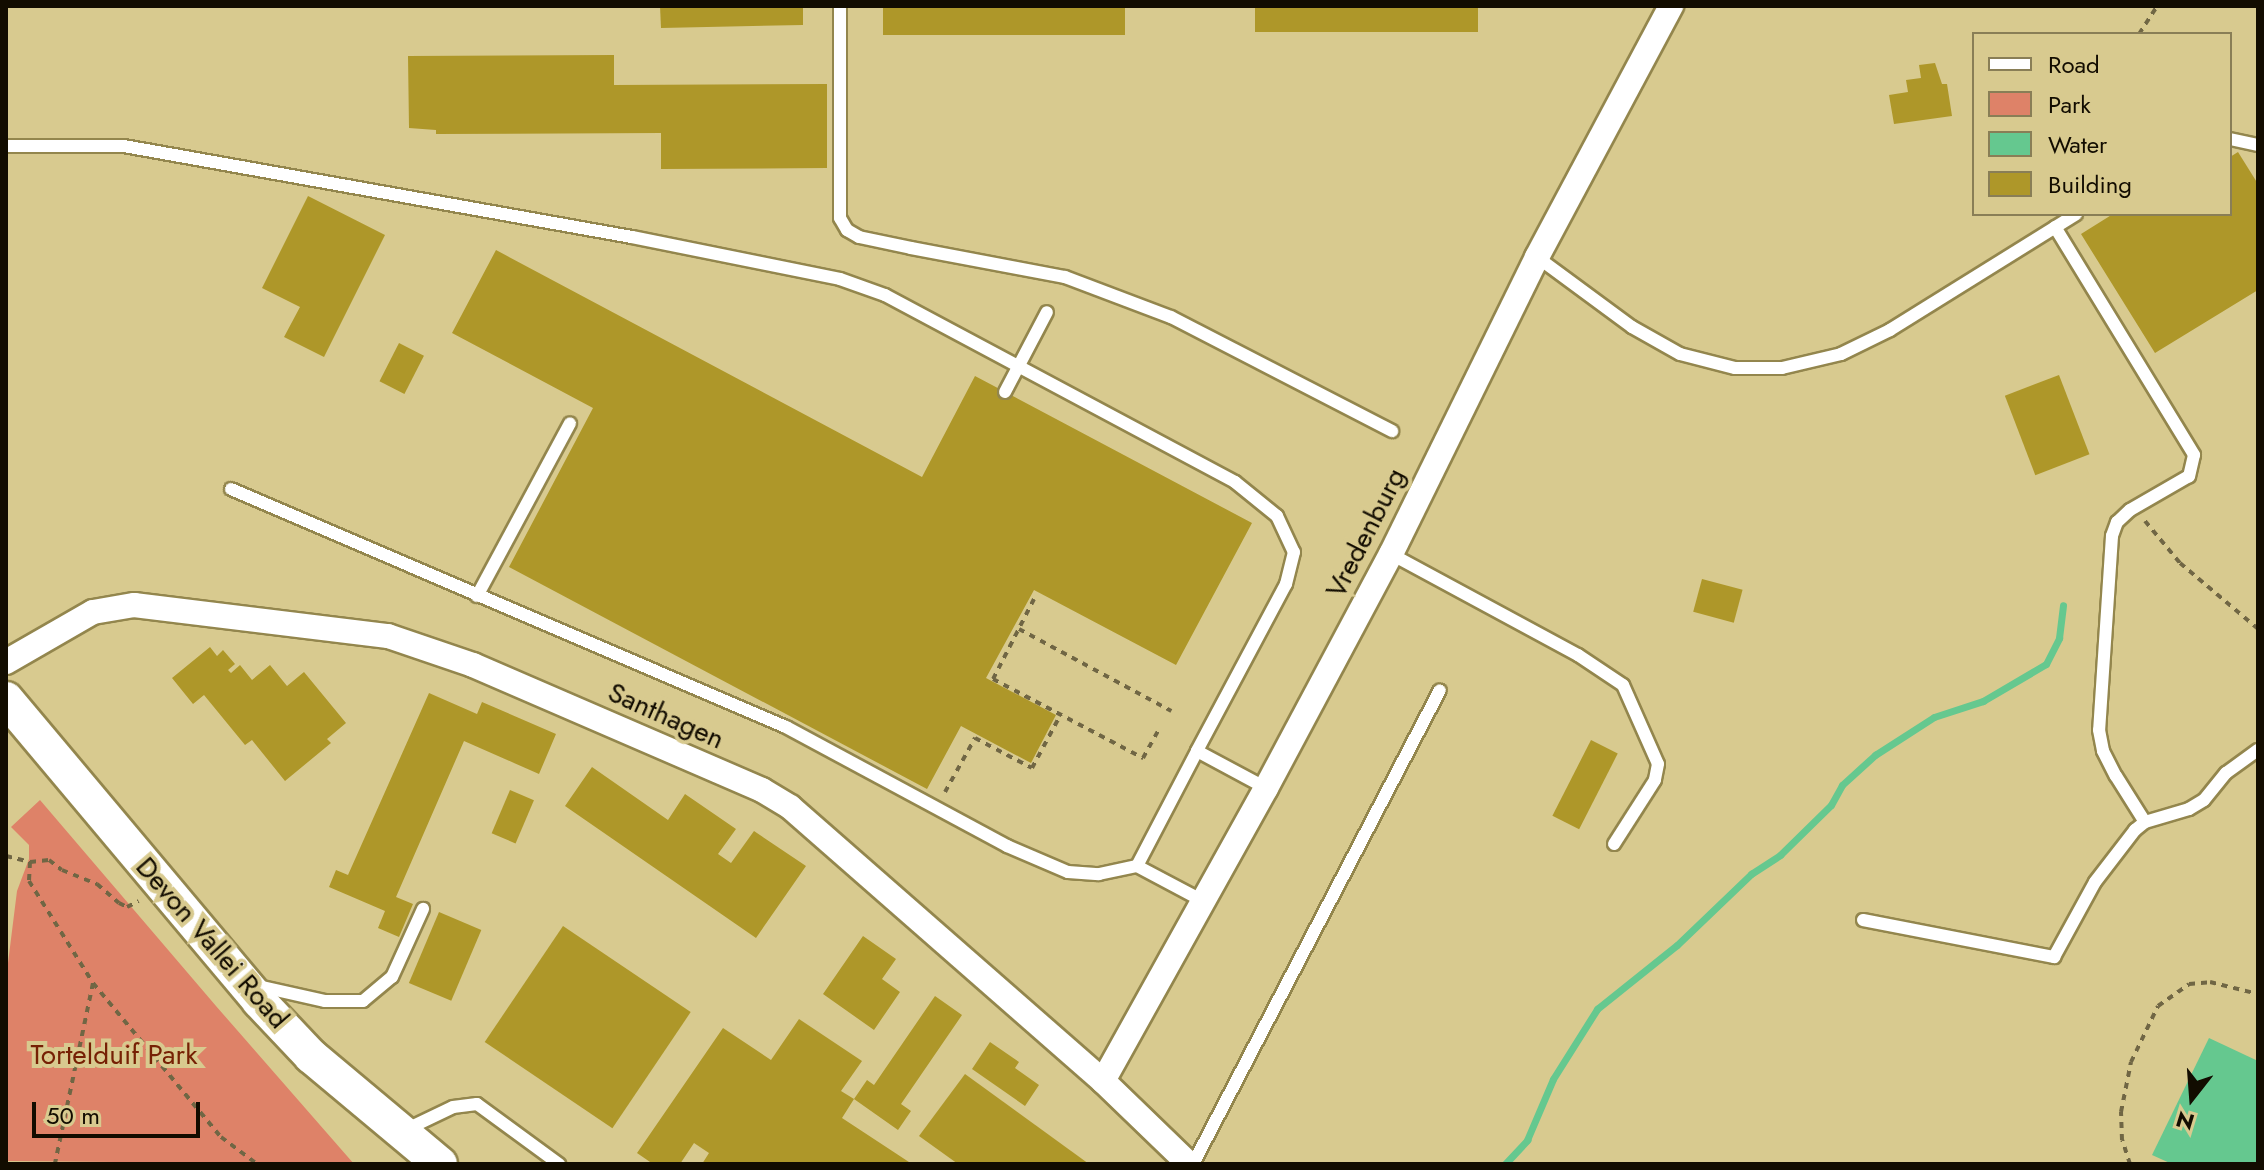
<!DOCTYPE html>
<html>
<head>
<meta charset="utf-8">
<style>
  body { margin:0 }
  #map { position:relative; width:2264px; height:1170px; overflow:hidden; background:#d8ca8f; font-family:Jost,sans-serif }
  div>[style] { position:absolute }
  .green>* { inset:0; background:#de8268 }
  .water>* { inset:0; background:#65c88f }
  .stream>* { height:7px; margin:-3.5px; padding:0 3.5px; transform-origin:3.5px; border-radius:3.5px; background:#65c88f }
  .building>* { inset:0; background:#ae9729; transform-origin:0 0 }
  .path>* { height:4px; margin-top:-2px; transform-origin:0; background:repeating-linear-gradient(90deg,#706644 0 6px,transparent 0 12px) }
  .roads { filter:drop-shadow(2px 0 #93864d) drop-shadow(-2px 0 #93864d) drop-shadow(0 2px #93864d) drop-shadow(0 -2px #93864d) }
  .lane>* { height:12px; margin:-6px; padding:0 6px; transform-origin:6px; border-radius:6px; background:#fff }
  .street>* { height:24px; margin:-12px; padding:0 12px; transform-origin:12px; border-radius:12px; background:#fff }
  .secondary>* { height:34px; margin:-17px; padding:0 17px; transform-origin:17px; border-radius:17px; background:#fff }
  span { translate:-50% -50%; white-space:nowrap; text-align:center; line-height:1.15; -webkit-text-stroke:8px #d8ca8f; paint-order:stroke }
  .street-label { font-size:28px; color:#120c00 }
  .park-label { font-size:28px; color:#762004 }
  .frame { position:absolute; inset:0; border:8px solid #120c00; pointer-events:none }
  .legend { position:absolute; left:1972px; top:32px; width:260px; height:184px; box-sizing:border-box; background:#d8ca8f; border:2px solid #897e56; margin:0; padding:10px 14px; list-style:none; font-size:24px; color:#120c00 }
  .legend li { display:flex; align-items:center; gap:16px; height:40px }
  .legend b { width:40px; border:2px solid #897e56 }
  .north { position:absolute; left:2152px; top:1058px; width:80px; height:80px; -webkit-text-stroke:6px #d8ca8f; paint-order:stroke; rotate:197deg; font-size:22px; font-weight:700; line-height:32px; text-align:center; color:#120c00 }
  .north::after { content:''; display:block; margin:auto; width:28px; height:36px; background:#120c00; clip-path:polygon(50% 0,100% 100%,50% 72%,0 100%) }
  .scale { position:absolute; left:32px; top:1102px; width:168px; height:36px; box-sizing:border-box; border:4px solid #120c00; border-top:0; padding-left:10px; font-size:24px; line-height:28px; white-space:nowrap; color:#120c00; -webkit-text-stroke:6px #d8ca8f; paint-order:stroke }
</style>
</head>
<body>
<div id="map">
  <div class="green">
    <i style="clip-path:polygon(40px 800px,216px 1006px,354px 1164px,6px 1161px,6px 979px,17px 891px,29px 859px,29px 845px,11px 827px)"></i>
  </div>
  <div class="water">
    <i style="clip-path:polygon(2209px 1038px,2258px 1061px,2258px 1164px,2172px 1164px,2152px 1155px)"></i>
  </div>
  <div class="stream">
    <i style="left:1505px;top:1164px;width:33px;rotate:-47deg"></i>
    <i style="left:1527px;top:1140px;width:66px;rotate:-66.9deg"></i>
    <i style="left:1553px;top:1079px;width:83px;rotate:-57.8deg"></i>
    <i style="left:1597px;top:1009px;width:102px;rotate:-38.7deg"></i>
    <i style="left:1677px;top:945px;width:103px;rotate:-43.8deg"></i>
    <i style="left:1751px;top:874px;width:35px;rotate:-33deg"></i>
    <i style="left:1780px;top:855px;width:71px;rotate:-44.4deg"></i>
    <i style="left:1831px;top:805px;width:23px;rotate:-61deg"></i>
    <i style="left:1842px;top:785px;width:45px;rotate:-42.3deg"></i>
    <i style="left:1875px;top:755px;width:70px;rotate:-32.8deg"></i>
    <i style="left:1934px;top:717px;width:52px;rotate:-18.1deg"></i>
    <i style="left:1983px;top:701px;width:73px;rotate:-30.4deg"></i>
    <i style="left:2046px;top:664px;width:29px;rotate:-63deg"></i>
    <i style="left:2059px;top:638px;width:33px;rotate:-83deg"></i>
  </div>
  <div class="building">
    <i style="clip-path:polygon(660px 6px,803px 6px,803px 25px,661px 28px)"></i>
    <i style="left:883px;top:6px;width:242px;height:29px"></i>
    <i style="left:1255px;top:6px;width:223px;height:26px"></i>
    <i style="clip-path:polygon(614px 55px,614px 85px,827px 84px,827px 168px,661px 169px,661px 133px,436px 134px,436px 130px,409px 128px,408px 56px)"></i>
    <i style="clip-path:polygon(1935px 63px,1942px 84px,1947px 84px,1952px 116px,1894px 124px,1889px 95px,1908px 92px,1906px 80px,1921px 78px,1919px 65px)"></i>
    <i style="clip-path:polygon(2238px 152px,2258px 184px,2258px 290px,2155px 353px,2081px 234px,2113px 214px,2230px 214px,2230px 157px)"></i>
    <i style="clip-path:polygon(308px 196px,385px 235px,324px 357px,284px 337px,300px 307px,262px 288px)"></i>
    <i style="clip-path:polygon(496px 250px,922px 477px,975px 376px,1252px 523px,1176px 665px,1034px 590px,986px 678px,1056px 715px,1031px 763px,961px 726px,927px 789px,509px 567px,593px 408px,452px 333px)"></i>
    <i style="left:399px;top:343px;width:28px;height:43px;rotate:27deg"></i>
    <i style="left:2059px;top:375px;width:85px;height:58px;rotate:69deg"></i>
    <i style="left:1702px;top:579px;width:42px;height:34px;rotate:15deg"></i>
    <i style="clip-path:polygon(210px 647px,217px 656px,223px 650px,235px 664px,228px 670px,231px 673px,240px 665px,252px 680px,270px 665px,287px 686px,304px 672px,346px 723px,327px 739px,331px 743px,285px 781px,252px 740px,245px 745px,204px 695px,193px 704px,172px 678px)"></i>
    <i style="clip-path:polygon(429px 693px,477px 714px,482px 702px,556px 734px,539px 774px,464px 741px,396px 897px,413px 904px,399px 937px,378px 928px,385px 911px,329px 887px,336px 870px,348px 875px)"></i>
    <i style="left:1591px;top:740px;width:30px;height:85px;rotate:27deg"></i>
    <i style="clip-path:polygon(592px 767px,668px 820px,685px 794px,736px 829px,718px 854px,731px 863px,754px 831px,806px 866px,756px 938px,565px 806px)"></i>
    <i style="left:510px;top:790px;width:26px;height:47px;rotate:23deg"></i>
    <i style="left:439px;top:912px;width:46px;height:77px;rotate:23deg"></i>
    <i style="left:563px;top:926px;width:154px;height:140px;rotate:34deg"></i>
    <i style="clip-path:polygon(863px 936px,896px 959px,882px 979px,900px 992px,874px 1030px,823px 994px)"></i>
    <i style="clip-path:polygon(935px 996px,962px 1015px,901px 1104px,911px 1111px,898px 1130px,854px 1099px,842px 1118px,912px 1164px,702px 1164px,709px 1153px,694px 1143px,680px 1164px,653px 1164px,637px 1153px,723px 1028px,771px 1060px,799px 1019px,862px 1061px,841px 1091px,854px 1099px,867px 1080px,874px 1085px)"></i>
    <i style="clip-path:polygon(990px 1042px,1019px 1062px,1015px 1068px,1039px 1085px,1025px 1106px,972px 1069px)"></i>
    <i style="clip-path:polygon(965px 1074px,1016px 1111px,1089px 1164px,958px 1164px,919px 1136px)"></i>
  </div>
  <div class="path">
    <i style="left:2139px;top:34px;width:33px;rotate:-57deg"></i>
    <i style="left:2145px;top:521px;width:55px;rotate:50.2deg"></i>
    <i style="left:2180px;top:563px;width:102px;rotate:40.2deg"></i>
    <i style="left:1034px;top:599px;width:90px;rotate:117.1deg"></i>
    <i style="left:993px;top:679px;width:170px;rotate:27.8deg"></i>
    <i style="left:1143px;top:758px;width:31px;rotate:-61deg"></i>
    <i style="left:1019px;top:629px;width:173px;rotate:28.3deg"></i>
    <i style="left:945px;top:792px;width:62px;rotate:-60.9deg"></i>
    <i style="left:975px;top:738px;width:64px;rotate:27.8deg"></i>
    <i style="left:1032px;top:768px;width:61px;rotate:-61.8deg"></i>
    <i style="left:6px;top:856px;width:25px;rotate:14deg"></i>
    <i style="left:30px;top:862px;width:19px;rotate:-6deg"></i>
    <i style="left:49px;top:860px;width:16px;rotate:38deg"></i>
    <i style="left:62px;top:870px;width:38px;rotate:22deg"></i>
    <i style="left:97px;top:884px;width:29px;rotate:41deg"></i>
    <i style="left:119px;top:903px;width:9px;rotate:27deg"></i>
    <i style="left:127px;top:907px;width:13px;rotate:-27deg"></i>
    <i style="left:30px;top:862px;width:19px;rotate:93deg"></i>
    <i style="left:29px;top:881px;width:120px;rotate:57.9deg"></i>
    <i style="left:93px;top:983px;width:185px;rotate:101.9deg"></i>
    <i style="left:93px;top:983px;width:200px;rotate:50.3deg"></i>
    <i style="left:221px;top:1137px;width:45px;rotate:36.9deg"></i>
    <i style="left:2130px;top:1164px;width:25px;rotate:-108deg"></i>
    <i style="left:2122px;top:1140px;width:28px;rotate:-92deg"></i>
    <i style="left:2121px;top:1112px;width:51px;rotate:-78.7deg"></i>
    <i style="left:2131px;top:1062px;width:62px;rotate:-64.3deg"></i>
    <i style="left:2158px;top:1006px;width:38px;rotate:-35deg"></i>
    <i style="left:2189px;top:984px;width:21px;rotate:-5deg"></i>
    <i style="left:2210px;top:982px;width:49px;rotate:14deg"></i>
  </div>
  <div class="roads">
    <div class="lane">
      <i style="left:840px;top:6px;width:212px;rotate:90deg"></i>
      <i style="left:840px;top:218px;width:14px;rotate:60deg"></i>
      <i style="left:847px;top:230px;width:14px;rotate:30deg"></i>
      <i style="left:859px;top:237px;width:53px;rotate:11.9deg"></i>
      <i style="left:911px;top:248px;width:157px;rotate:10.7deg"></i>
      <i style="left:1065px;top:277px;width:113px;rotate:20.7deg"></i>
      <i style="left:1171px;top:317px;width:249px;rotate:27.3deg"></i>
      <i style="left:2230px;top:139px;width:29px;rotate:12deg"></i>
      <i style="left:6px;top:146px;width:118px"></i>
      <i style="left:124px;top:146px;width:516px;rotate:10.16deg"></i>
      <i style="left:632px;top:237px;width:212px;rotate:11.4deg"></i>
      <i style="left:840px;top:279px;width:48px;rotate:19.6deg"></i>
      <i style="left:885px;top:295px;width:397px;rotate:28.1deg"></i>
      <i style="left:1235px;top:482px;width:54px;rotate:39deg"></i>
      <i style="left:1277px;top:516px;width:40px;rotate:65deg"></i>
      <i style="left:1294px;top:552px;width:33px;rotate:104deg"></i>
      <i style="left:1286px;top:584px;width:189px;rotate:118.1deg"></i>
      <i style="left:1197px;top:751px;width:78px;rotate:28.2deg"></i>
      <i style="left:2055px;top:227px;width:267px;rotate:58.6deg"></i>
      <i style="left:2194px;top:455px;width:22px;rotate:103deg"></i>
      <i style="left:2189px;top:476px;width:68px;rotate:150deg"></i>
      <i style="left:2130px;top:510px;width:18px;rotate:137deg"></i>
      <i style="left:2117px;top:522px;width:15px;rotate:110deg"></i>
      <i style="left:2112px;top:536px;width:194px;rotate:93.8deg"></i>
      <i style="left:2099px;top:730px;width:21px;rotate:79deg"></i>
      <i style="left:2103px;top:751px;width:28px;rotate:63deg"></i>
      <i style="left:2116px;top:776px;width:54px;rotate:57.8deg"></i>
      <i style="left:1537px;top:257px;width:118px;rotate:36.4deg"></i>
      <i style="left:1632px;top:327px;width:55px;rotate:29.4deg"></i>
      <i style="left:1680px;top:354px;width:57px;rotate:14.3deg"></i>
      <i style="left:1735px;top:368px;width:47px"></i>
      <i style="left:1782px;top:368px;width:61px;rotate:-13.3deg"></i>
      <i style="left:1841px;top:354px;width:55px;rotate:-26.1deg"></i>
      <i style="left:1890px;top:330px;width:219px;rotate:-31.9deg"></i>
      <i style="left:1005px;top:392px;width:90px;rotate:-62.3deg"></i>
      <i style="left:231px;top:489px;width:604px;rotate:23.21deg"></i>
      <i style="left:786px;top:727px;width:251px;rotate:28.3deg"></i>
      <i style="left:1007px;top:846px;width:66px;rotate:23.1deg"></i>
      <i style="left:1068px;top:872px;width:31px;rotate:4deg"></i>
      <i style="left:1099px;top:874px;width:39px;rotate:-12deg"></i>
      <i style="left:1137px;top:866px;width:130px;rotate:-62.4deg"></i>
      <i style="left:1391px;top:554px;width:213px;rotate:28.4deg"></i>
      <i style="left:1578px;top:655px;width:54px;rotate:33.7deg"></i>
      <i style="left:1623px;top:685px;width:86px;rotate:66.1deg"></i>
      <i style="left:1658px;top:764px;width:16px;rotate:101deg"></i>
      <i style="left:1655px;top:780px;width:76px;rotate:122.6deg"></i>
      <i style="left:477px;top:596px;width:196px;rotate:-61.7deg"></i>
      <i style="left:1137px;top:866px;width:75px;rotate:27.9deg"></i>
      <i style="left:1863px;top:920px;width:195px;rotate:11deg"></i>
      <i style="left:2054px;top:957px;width:85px;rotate:-61.3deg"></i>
      <i style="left:2095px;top:882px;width:66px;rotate:-52.4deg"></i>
      <i style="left:2135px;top:830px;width:13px;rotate:-39deg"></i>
      <i style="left:2145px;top:822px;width:46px;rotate:-16.5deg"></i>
      <i style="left:2189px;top:809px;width:17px;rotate:-31deg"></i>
      <i style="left:2204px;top:800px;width:35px;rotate:-51deg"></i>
      <i style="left:2226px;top:773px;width:39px;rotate:-36deg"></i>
      <i style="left:258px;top:986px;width:69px;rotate:12.6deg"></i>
      <i style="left:325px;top:1001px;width:38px"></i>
      <i style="left:363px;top:1001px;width:38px;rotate:-40deg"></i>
      <i style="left:392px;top:977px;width:75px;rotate:-65.5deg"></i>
      <i style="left:403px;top:1131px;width:55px;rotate:-25.6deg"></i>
      <i style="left:453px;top:1107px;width:24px;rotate:-7deg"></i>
      <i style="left:477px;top:1104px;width:102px;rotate:36.2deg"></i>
      <i style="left:1193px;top:1164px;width:534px;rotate:-62.48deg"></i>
    </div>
    <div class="street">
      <i style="left:6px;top:662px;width:100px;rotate:-29.9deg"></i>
      <i style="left:93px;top:612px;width:42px;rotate:-9.7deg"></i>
      <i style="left:134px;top:605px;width:256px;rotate:7deg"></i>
      <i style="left:388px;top:636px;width:90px;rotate:18.8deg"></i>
      <i style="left:473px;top:665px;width:315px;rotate:23.4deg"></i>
      <i style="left:762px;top:790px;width:33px;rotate:31deg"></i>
      <i style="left:790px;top:807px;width:416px;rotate:41.2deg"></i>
      <i style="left:1103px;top:1081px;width:120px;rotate:44deg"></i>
      <i style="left:1103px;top:1081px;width:335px;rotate:-60.9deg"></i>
      <i style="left:1266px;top:788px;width:265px;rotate:-61.9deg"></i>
      <i style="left:1391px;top:554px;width:331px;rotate:-63.8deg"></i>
      <i style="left:1537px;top:257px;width:285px;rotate:-61.9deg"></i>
    </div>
    <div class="secondary">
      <i style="left:6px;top:699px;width:394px;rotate:50deg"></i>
      <i style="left:259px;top:1001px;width:76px;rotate:46.6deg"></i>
      <i style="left:311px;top:1056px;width:168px;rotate:39.9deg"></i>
    </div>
  </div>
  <div class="street-label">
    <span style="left:1366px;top:533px;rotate:-63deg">Vredenburg</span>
    <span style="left:666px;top:716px;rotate:24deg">Santhagen</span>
    <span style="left:212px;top:943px;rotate:49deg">Devon Vallei Road</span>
  </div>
  <div class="park-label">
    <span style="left:114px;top:1055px">Tortelduif Park</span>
  </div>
  <div class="frame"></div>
  <ul class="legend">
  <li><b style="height:10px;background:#fff"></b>Road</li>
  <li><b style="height:22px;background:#de8268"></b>Park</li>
  <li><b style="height:22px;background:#65c88f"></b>Water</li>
  <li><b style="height:22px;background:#ae9729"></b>Building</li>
  </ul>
  <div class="north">N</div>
  <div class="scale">50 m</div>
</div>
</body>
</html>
